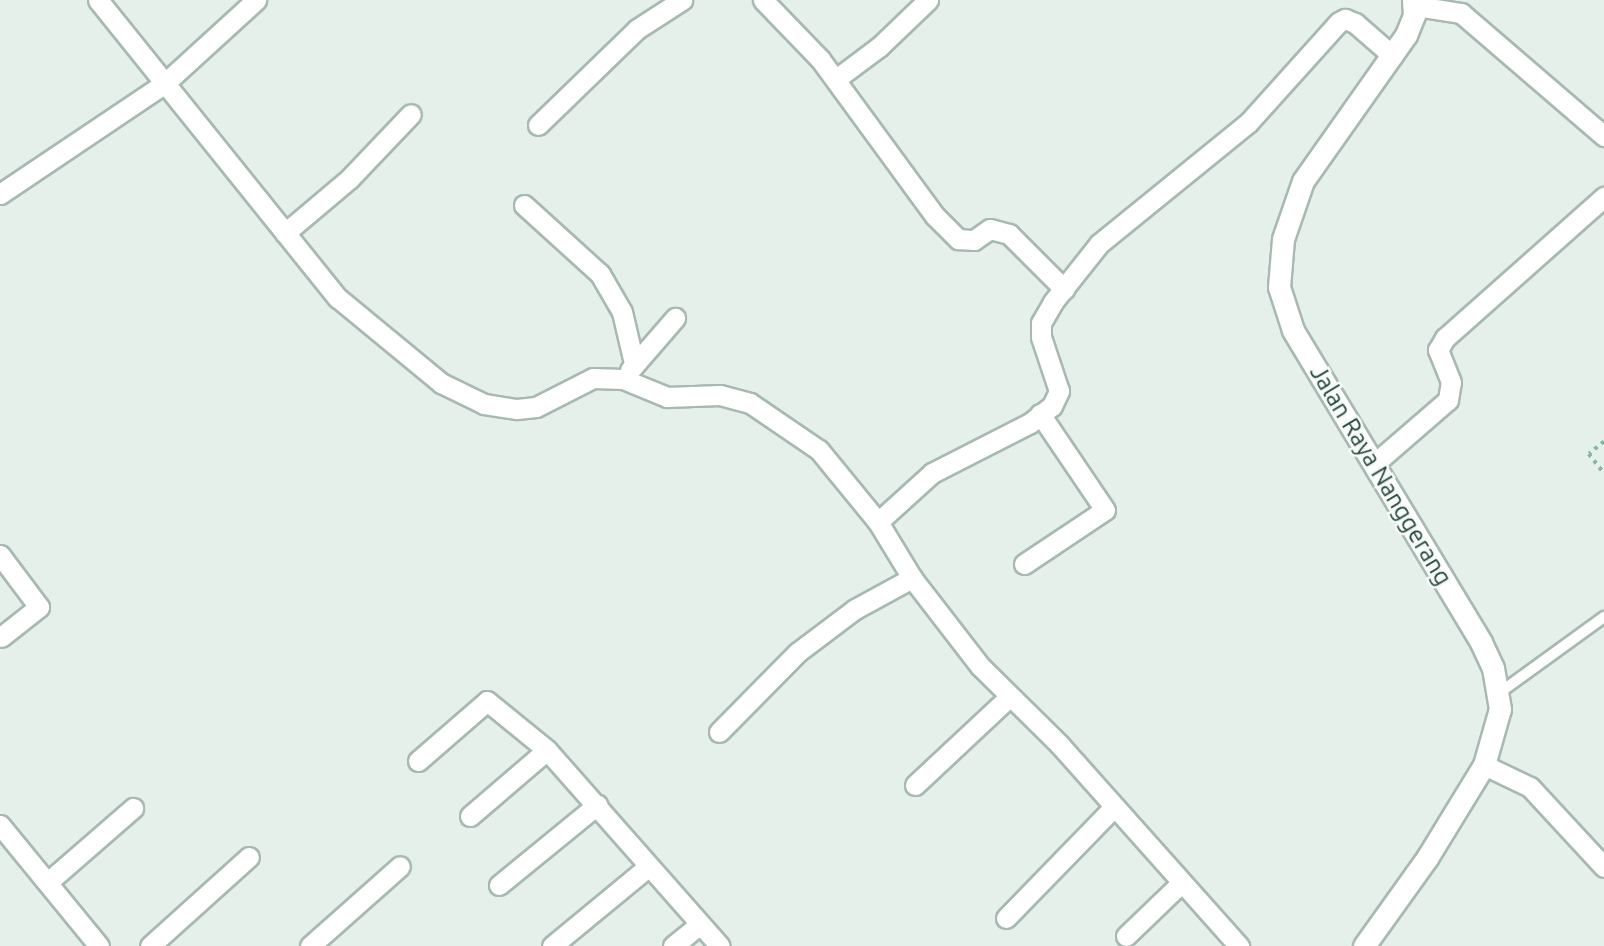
<!DOCTYPE html>
<html>
<head>
<meta charset="utf-8">
<style>
  body { margin:0 }
  #map { position:relative; width:1604px; height:946px; overflow:hidden; background:#e5f0ea; font-family:Ubuntu,sans-serif }
  div>[style] { position:absolute }
  .path>* { height:3.5px; margin-top:-1.75px; transform-origin:0; background:repeating-linear-gradient(90deg,#83b6a3 0 3.5px,transparent 0 8.5px) }
  .roads { filter:drop-shadow(2px 0 #a7b9b1) drop-shadow(-2px 0 #a7b9b1) drop-shadow(0 2px #a7b9b1) drop-shadow(0 -2px #a7b9b1) }
  .lane>* { height:10px; margin:-5px; padding:0 5px; transform-origin:5px; border-radius:5px; background:#fff }
  .street>* { height:19px; margin:-9.5px; padding:0 9.5px; transform-origin:9.5px; border-radius:9.5px; background:#fff }
  .secondary>* { height:21px; margin:-10.5px; padding:0 10.5px; transform-origin:10.5px; border-radius:10.5px; background:#fff }
  span { translate:-50% -50%; white-space:nowrap; text-align:center; line-height:1.15; -webkit-text-stroke:5px #f7fbf9; paint-order:stroke }
  .street-label { font-size:24px; color:#224438 }
</style>
</head>
<body>
<div id="map">
  <div class="path">
    <i style="left:1604px;top:442px;width:19px;rotate:141deg"></i>
    <i style="left:1589px;top:454px;width:24px;rotate:52deg"></i>
  </div>
  <div class="roads">
    <div class="lane">
      <i style="left:1499px;top:693px;width:130px;rotate:-35.9deg"></i>
    </div>
    <div class="street">
      <i style="left:98px;top:0;width:383px;rotate:51.2deg"></i>
      <i style="left:338px;top:298px;width:134px;rotate:39.5deg"></i>
      <i style="left:441px;top:383px;width:48px;rotate:26deg"></i>
      <i style="left:484px;top:404px;width:33px;rotate:9deg"></i>
      <i style="left:517px;top:409px;width:19px;rotate:-6deg"></i>
      <i style="left:536px;top:407px;width:64px;rotate:-27deg"></i>
      <i style="left:593px;top:378px;width:30px;rotate:2deg"></i>
      <i style="left:623px;top:379px;width:48px;rotate:22.2deg"></i>
      <i style="left:667px;top:397px;width:53px;rotate:-2.2deg"></i>
      <i style="left:720px;top:395px;width:31px;rotate:15deg"></i>
      <i style="left:750px;top:403px;width:83px;rotate:34.3deg"></i>
      <i style="left:819px;top:450px;width:93px;rotate:50.7deg"></i>
      <i style="left:878px;top:522px;width:66px;rotate:58.7deg"></i>
      <i style="left:912px;top:578px;width:111px;rotate:52.3deg"></i>
      <i style="left:980px;top:666px;width:111px;rotate:44.6deg"></i>
      <i style="left:1059px;top:744px;width:271px;rotate:48.3deg"></i>
      <i style="left:763px;top:0;width:82px;rotate:46deg"></i>
      <i style="left:820px;top:59px;width:195px;rotate:53.8deg"></i>
      <i style="left:935px;top:216px;width:33px;rotate:45deg"></i>
      <i style="left:958px;top:239px;width:16px;rotate:4deg"></i>
      <i style="left:974px;top:240px;width:19px;rotate:-35deg"></i>
      <i style="left:990px;top:229px;width:20px;rotate:15deg"></i>
      <i style="left:1009px;top:234px;width:78px;rotate:45deg"></i>
      <i style="left:1416px;top:6px;width:46px;rotate:8.8deg"></i>
      <i style="left:1461px;top:13px;width:189px;rotate:40.7deg"></i>
      <i style="left:836px;top:79px;width:54px;rotate:-36.7deg"></i>
      <i style="left:879px;top:47px;width:68px;rotate:-43.8deg"></i>
      <i style="left:538px;top:125px;width:138px;rotate:-44.1deg"></i>
      <i style="left:637px;top:29px;width:54px;rotate:-32.8deg"></i>
      <i style="left:0;top:194px;width:197px;rotate:-33.9deg"></i>
      <i style="left:164px;top:84px;width:125px;rotate:-42.4deg"></i>
      <i style="left:524px;top:205px;width:103px;rotate:42.2deg"></i>
      <i style="left:600px;top:274px;width:44px;rotate:59.9deg"></i>
      <i style="left:622px;top:312px;width:52px;rotate:76.8deg"></i>
      <i style="left:285px;top:233px;width:85px;rotate:-40.2deg"></i>
      <i style="left:350px;top:178px;width:88px;rotate:-46.4deg"></i>
      <i style="left:630px;top:370px;width:69px;rotate:-49.1deg"></i>
      <i style="left:1374px;top:464px;width:98px;rotate:-40.9deg"></i>
      <i style="left:1448px;top:400px;width:18px;rotate:-81deg"></i>
      <i style="left:1451px;top:382px;width:35px;rotate:-112deg"></i>
      <i style="left:1438px;top:350px;width:14px;rotate:-60deg"></i>
      <i style="left:1445px;top:338px;width:213px;rotate:-41.6deg"></i>
      <i style="left:878px;top:522px;width:73px;rotate:-42.2deg"></i>
      <i style="left:932px;top:473px;width:110px;rotate:-27deg"></i>
      <i style="left:1030px;top:423px;width:28px;rotate:-38deg"></i>
      <i style="left:1052px;top:406px;width:17px;rotate:-65deg"></i>
      <i style="left:1059px;top:391px;width:57px;rotate:-108.4deg"></i>
      <i style="left:1041px;top:337px;width:14px;rotate:-90deg"></i>
      <i style="left:1041px;top:323px;width:24px;rotate:-60deg"></i>
      <i style="left:1053px;top:302px;width:74px;rotate:-51.6deg"></i>
      <i style="left:1099px;top:244px;width:192px;rotate:-39.1deg"></i>
      <i style="left:1248px;top:123px;width:136px;rotate:-48deg"></i>
      <i style="left:1339px;top:22px;width:7px;rotate:-27deg"></i>
      <i style="left:1345px;top:19px;width:11px;rotate:22deg"></i>
      <i style="left:1355px;top:23px;width:50px;rotate:41deg"></i>
      <i style="left:0;top:555px;width:65px;rotate:53.1deg"></i>
      <i style="left:39px;top:607px;width:48px;rotate:141.7deg"></i>
      <i style="left:1024px;top:564px;width:97px;rotate:-33.7deg"></i>
      <i style="left:1105px;top:510px;width:116px;rotate:-124.1deg"></i>
      <i style="left:719px;top:732px;width:112px;rotate:-45.4deg"></i>
      <i style="left:798px;top:652px;width:71px;rotate:-37deg"></i>
      <i style="left:855px;top:609px;width:65px;rotate:-28.5deg"></i>
      <i style="left:418px;top:761px;width:91px;rotate:-41deg"></i>
      <i style="left:487px;top:701px;width:77px;rotate:39.2deg"></i>
      <i style="left:547px;top:750px;width:261px;rotate:48.6deg"></i>
      <i style="left:1484px;top:765px;width:51px;rotate:25.6deg"></i>
      <i style="left:1530px;top:787px;width:109px;rotate:47.2deg"></i>
      <i style="left:915px;top:785px;width:129px;rotate:-43.1deg"></i>
      <i style="left:470px;top:816px;width:101px;rotate:-40.6deg"></i>
      <i style="left:0;top:825px;width:156px;rotate:50.7deg"></i>
      <i style="left:48px;top:882px;width:113px;rotate:-41deg"></i>
      <i style="left:499px;top:885px;width:127px;rotate:-39.2deg"></i>
      <i style="left:1006px;top:918px;width:155px;rotate:-45.8deg"></i>
      <i style="left:1126px;top:936px;width:75px;rotate:-43.9deg"></i>
      <i style="left:150px;top:946px;width:133px;rotate:-42deg"></i>
      <i style="left:310px;top:946px;width:120px;rotate:-41.6deg"></i>
      <i style="left:552px;top:946px;width:124px;rotate:-39.5deg"></i>
      <i style="left:673px;top:946px;width:32px;rotate:-39deg"></i>
    </div>
    <div class="secondary">
      <i style="left:1364px;top:946px;width:108px;rotate:-54.4deg"></i>
      <i style="left:1427px;top:858px;width:109px;rotate:-58.5deg"></i>
      <i style="left:1484px;top:765px;width:58px;rotate:-74.1deg"></i>
      <i style="left:1500px;top:709px;width:42px;rotate:-99.7deg"></i>
      <i style="left:1493px;top:668px;width:29px;rotate:-115deg"></i>
      <i style="left:1481px;top:642px;width:364px;rotate:-121.1deg"></i>
      <i style="left:1293px;top:330px;width:45px;rotate:-108deg"></i>
      <i style="left:1279px;top:287px;width:48px;rotate:-85.2deg"></i>
      <i style="left:1283px;top:239px;width:61px;rotate:-71deg"></i>
      <i style="left:1303px;top:181px;width:179px;rotate:-54.8deg"></i>
      <i style="left:1406px;top:35px;width:22px;rotate:-68deg"></i>
      <i style="left:1414px;top:15px;width:15px;rotate:-94deg"></i>
    </div>
  </div>
  <div class="street-label">
    <span style="left:1381px;top:475px;rotate:59deg">Jalan Raya Nanggerang</span>
  </div>
</div>
</body>
</html>
